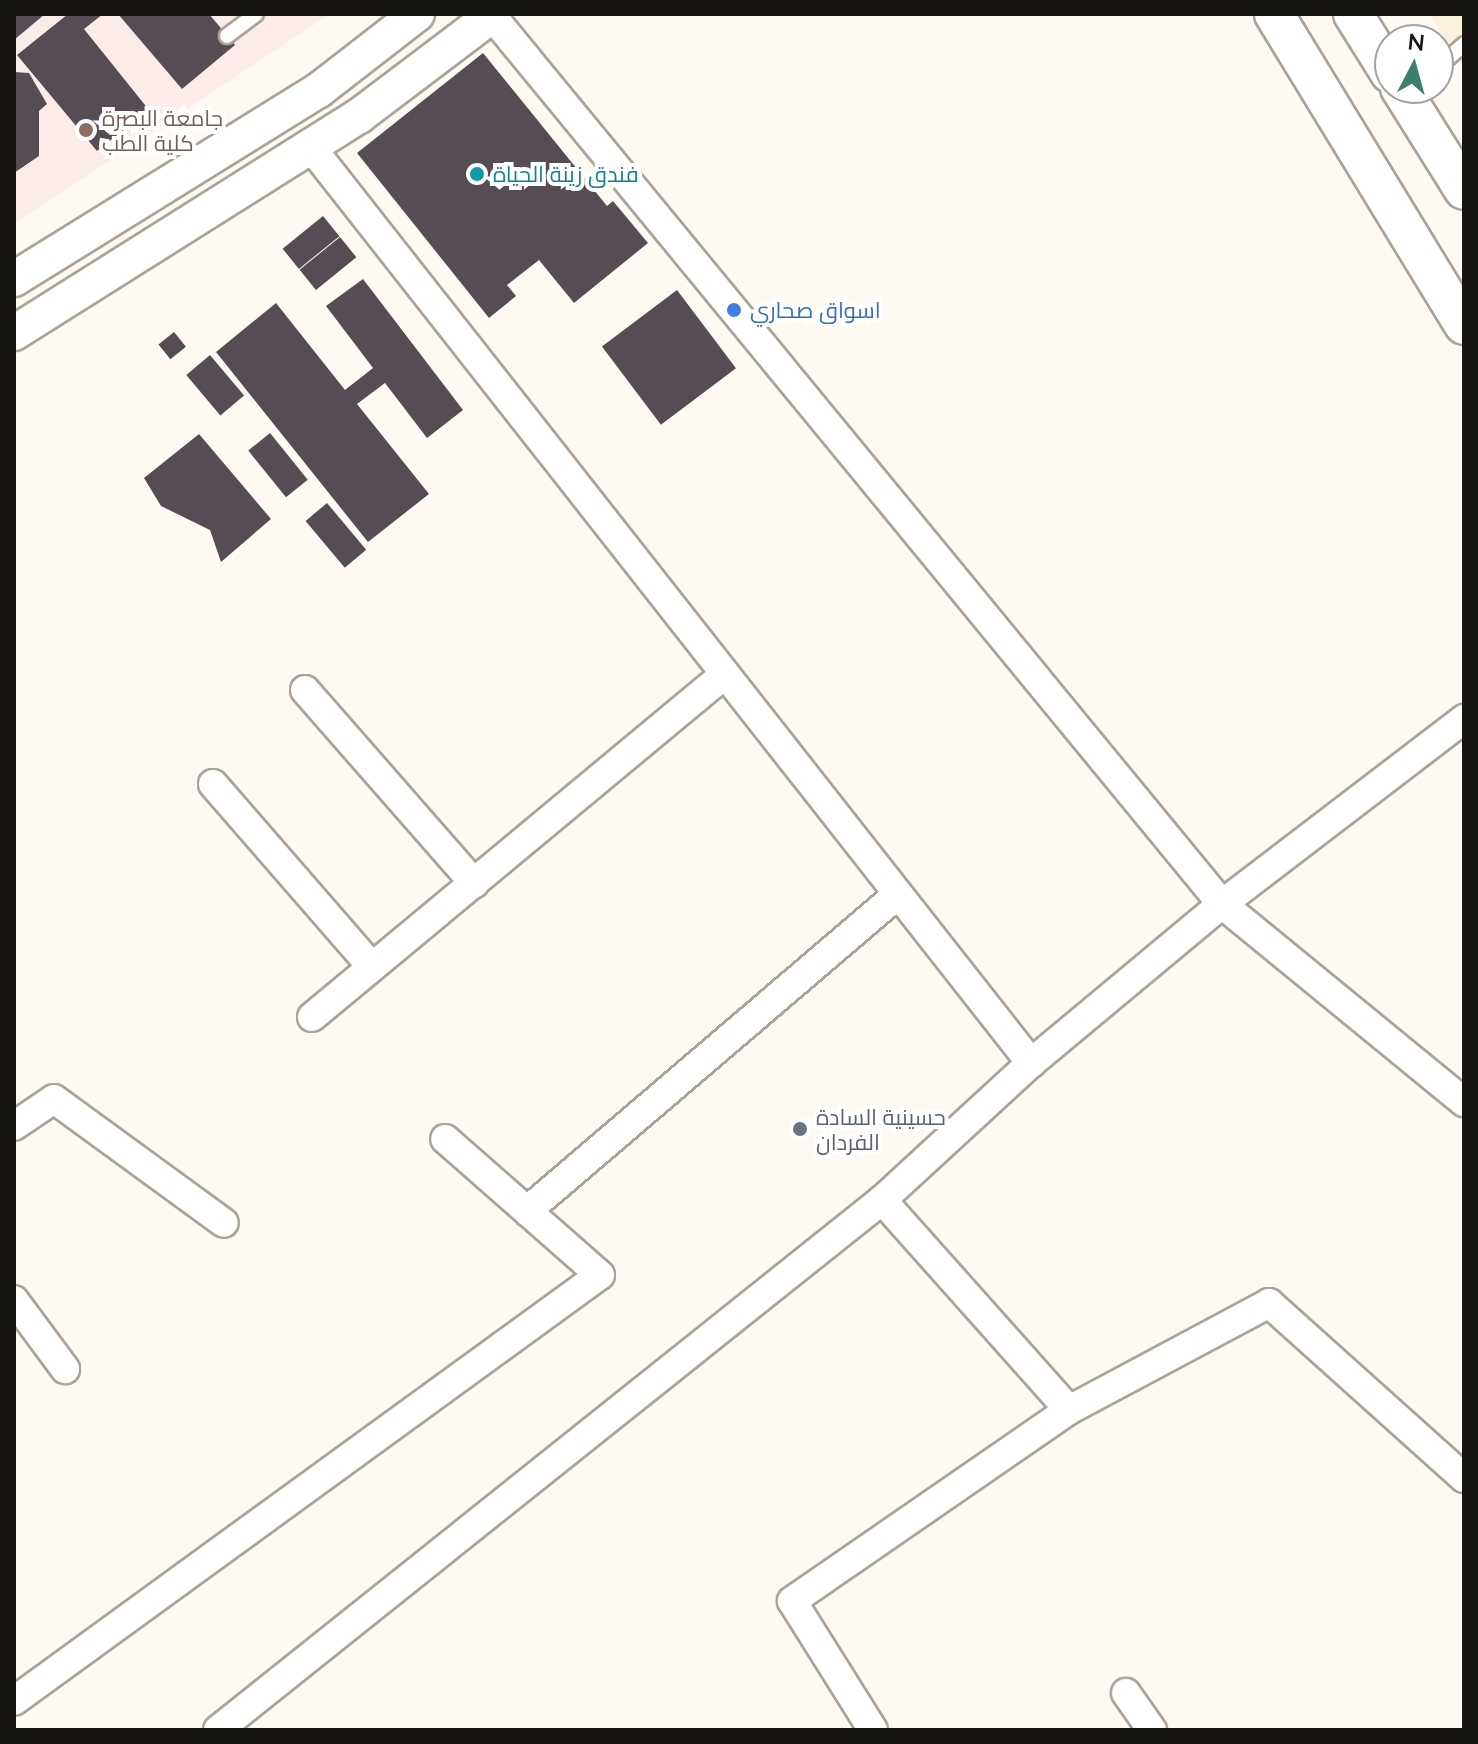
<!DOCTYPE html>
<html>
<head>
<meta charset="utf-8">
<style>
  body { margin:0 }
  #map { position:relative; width:1478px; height:1744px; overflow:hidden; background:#fefaf3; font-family:Lato,Cairo,sans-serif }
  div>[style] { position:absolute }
  .built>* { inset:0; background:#fbf0dd }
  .education>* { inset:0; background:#fcece9 }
  .building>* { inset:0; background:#564c54; transform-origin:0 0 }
  .roads { filter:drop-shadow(2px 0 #aaa398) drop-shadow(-2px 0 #aaa398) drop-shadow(0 2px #aaa398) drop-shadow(0 -2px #aaa398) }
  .service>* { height:14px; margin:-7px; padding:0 7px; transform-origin:7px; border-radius:7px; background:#fff }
  .minor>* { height:28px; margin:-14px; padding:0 14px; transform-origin:14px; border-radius:14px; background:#fff }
  .tertiary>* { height:34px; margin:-17px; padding:0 17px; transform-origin:17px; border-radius:17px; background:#fff }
  .secondary>* { height:38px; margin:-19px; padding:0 19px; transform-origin:19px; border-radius:19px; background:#fff }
  .dots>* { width:22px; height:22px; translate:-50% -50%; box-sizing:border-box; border:4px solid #fff; border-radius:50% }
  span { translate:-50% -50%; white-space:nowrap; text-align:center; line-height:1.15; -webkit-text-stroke:8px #fff; paint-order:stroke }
  .education-label { font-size:22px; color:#785e54 }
  .left { translate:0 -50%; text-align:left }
  .culture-label { font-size:22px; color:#0d838f }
  .shop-label { font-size:22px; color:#366cbe }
  .worship-label { font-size:22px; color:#5b616d }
  .frame { position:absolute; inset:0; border:16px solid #171511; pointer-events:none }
  .north { position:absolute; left:1374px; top:24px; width:80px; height:80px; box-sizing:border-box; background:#fff; border:2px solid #a2a1a0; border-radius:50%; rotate:6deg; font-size:22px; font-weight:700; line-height:32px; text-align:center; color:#171511 }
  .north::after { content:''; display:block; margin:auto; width:28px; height:36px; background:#3d7f6e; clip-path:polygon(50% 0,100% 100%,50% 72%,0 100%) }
</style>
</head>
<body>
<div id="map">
  <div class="built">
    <i style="clip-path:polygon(1430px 14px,1464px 14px,1464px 70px,1446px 41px)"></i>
  </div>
  <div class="education">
    <i style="clip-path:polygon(14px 14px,330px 14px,14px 224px)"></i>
  </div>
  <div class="building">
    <i style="clip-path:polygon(14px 14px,45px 14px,14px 40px)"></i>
    <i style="clip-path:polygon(68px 14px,103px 14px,84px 29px,149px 110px,97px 151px,17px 55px)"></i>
    <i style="clip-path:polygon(118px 14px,209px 14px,235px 45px,182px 89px)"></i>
    <i style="clip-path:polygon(483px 53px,607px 206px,613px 201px,648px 243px,574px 303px,539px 260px,507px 285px,516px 296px,489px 318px,357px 153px)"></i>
    <i style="clip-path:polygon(14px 72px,29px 73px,47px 104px,39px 111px,39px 156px,14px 173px)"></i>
    <i style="left:323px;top:216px;width:26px;height:52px;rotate:51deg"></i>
    <i style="left:340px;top:237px;width:26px;height:52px;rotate:51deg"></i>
    <i style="clip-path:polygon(363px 279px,463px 410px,427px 438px,385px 383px,357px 404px,429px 494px,368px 542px,216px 352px,276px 303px,345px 390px,373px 368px,326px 306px)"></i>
    <i style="left:677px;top:290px;width:98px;height:94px;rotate:53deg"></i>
    <i style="left:174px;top:332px;width:19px;height:20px;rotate:51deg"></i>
    <i style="left:210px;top:355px;width:53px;height:31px;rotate:50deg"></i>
    <i style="left:270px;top:433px;width:60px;height:28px;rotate:51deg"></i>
    <i style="clip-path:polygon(199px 434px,271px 519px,221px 562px,210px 530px,161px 506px,144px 478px)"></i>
    <i style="left:327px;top:503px;width:61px;height:28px;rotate:50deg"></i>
  </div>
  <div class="roads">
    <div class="service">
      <i style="left:227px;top:36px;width:36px;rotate:-37deg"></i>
      <i style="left:1438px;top:67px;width:35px;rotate:-41deg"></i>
    </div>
    <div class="minor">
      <i style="left:492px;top:16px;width:1150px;rotate:50.58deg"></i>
      <i style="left:1222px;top:904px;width:313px;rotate:39.3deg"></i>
      <i style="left:310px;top:146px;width:1167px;rotate:51.82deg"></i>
      <i style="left:305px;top:690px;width:257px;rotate:48.8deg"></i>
      <i style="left:213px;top:784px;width:242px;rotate:49deg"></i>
      <i style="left:312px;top:1017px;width:537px;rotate:-39.71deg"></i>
      <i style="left:14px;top:1126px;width:48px;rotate:-34deg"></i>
      <i style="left:54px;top:1099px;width:210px;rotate:36.1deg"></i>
      <i style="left:882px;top:1200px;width:281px;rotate:48.3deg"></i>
      <i style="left:527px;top:1211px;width:488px;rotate:-40.5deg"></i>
      <i style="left:14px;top:1300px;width:86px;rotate:53.5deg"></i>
      <i style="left:1126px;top:1693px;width:45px;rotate:54.9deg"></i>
      <i style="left:14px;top:1701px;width:724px;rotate:-36.02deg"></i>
      <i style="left:600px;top:1275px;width:206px;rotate:-138.7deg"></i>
      <i style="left:218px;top:1730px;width:850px;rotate:-38.6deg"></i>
      <i style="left:882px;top:1200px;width:202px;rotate:-42.6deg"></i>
      <i style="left:1031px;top:1063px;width:249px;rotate:-39.8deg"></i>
      <i style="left:1222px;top:904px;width:305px;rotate:-37.4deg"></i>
      <i style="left:873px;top:1730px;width:152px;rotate:-122.1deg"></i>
      <i style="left:792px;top:1601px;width:336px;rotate:-34.6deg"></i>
      <i style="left:1069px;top:1410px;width:227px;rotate:-28.1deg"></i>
      <i style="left:1269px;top:1303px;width:262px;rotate:41.9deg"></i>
    </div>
    <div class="tertiary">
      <i style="left:14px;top:279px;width:359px;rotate:-31.8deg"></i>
      <i style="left:319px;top:90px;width:124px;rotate:-37.8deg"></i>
      <i style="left:14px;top:333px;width:408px;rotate:-32.2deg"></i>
      <i style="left:359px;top:116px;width:169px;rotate:-37.1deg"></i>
    </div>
    <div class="secondary">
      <i style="left:1274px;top:14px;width:364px;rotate:58.6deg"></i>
      <i style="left:1353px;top:14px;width:70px;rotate:57.9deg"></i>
      <i style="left:1400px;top:88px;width:120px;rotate:57.9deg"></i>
    </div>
  </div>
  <div class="dots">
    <i style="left:86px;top:130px;background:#8d6e63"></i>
    <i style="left:477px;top:174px;background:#0f9aa8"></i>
    <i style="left:734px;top:310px;background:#3f7fe0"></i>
    <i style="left:800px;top:1129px;background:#6b7280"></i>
  </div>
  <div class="education-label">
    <span class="left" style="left:102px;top:130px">جامعة البصرة<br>كلية الطب</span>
  </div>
  <div class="culture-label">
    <span class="left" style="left:493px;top:174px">فندق زينة الحياة</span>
  </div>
  <div class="shop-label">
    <span class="left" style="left:750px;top:310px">اسواق صحاري</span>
  </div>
  <div class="worship-label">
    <span class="left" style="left:816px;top:1129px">حسينية السادة<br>الفردان</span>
  </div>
  <div class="frame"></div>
  <div class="north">N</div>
</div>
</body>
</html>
